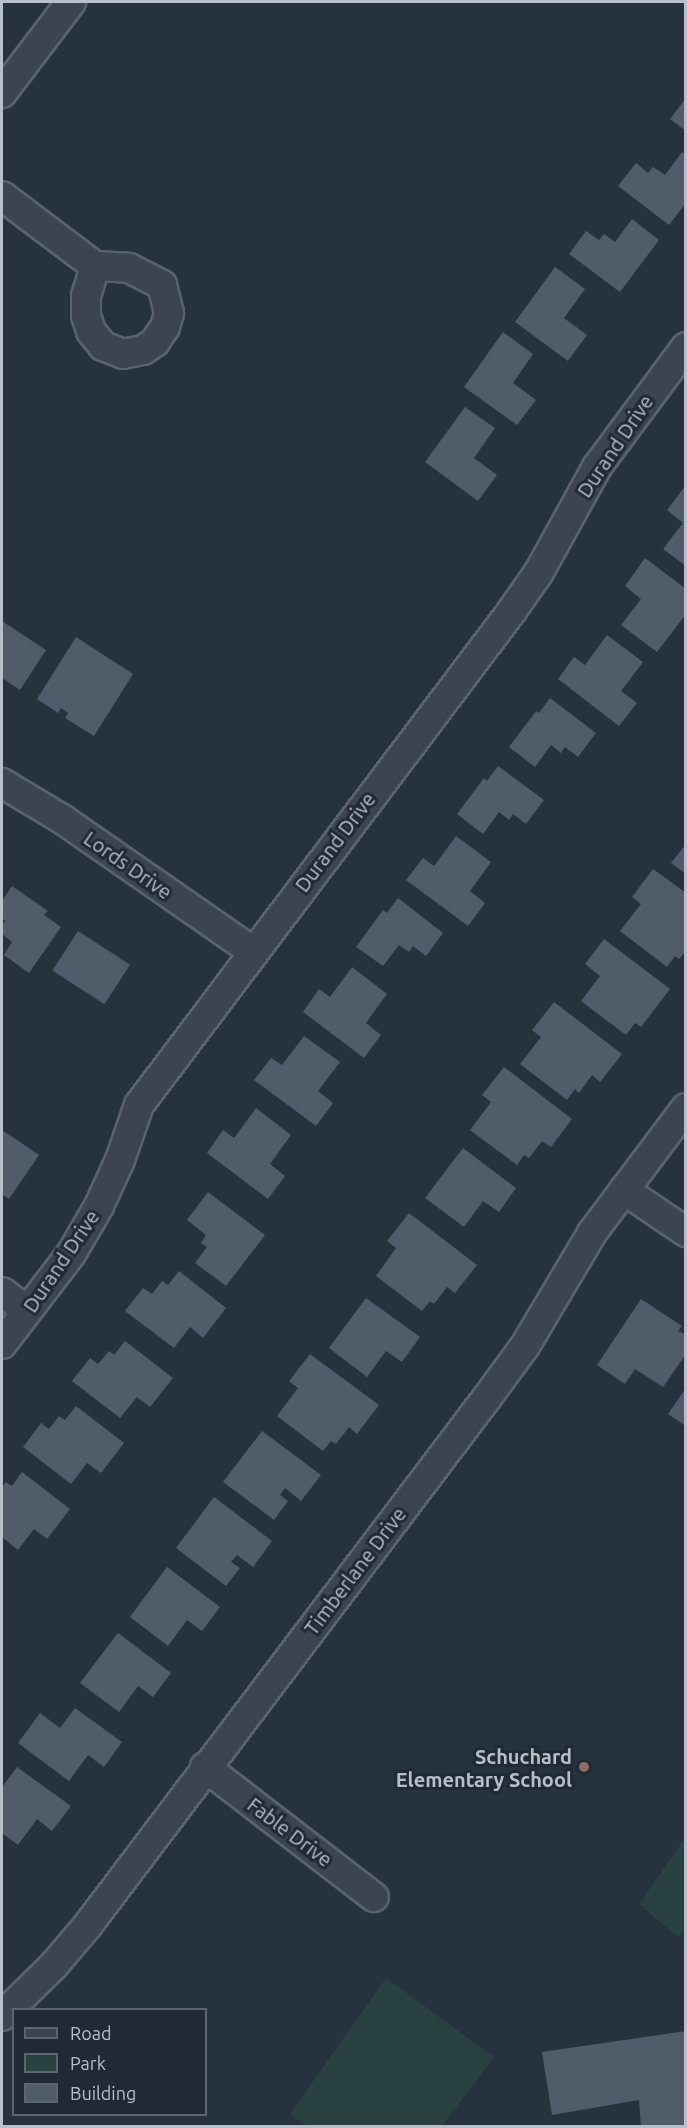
<!DOCTYPE html>
<html>
<head>
<meta charset="utf-8">
<style>
  body { margin:0 }
  #map { position:relative; width:687px; height:2128px; overflow:hidden; background:#26333f; font-family:Ubuntu,sans-serif }
  div>[style] { position:absolute }
  .green>* { inset:0; background:#294141 }
  .building>* { inset:0; background:#505c6a; transform-origin:0 0 }
  .roads { filter:drop-shadow(2px 0 #58636d) drop-shadow(-2px 0 #58636d) drop-shadow(0 2px #58636d) drop-shadow(0 -2px #58636d) }
  .street>* { height:28px; margin:-14px; padding:0 14px; transform-origin:14px; border-radius:14px; background:#3a454f }
  .dots>* { width:16px; height:16px; translate:-50% -50%; box-sizing:border-box; border:3px solid #1f2a34; border-radius:50% }
  span { translate:-50% -50%; white-space:nowrap; text-align:center; line-height:1.15; -webkit-text-stroke:6px #1f2a34; paint-order:stroke }
  .street-label { font-size:20px; color:#b7c0ca }
  .poi-label { font-size:20px; color:#b7c0ca; font-weight:700 }
  .right { translate:-100% -50%; text-align:right }
  .frame { position:absolute; inset:0; border:3px solid #b7c0ca; pointer-events:none }
  .legend { position:absolute; left:12px; top:2008px; width:195px; height:108px; box-sizing:border-box; background:#1f2a34; border:2px solid #5c6670; margin:0; padding:8px 10px; list-style:none; font-size:18px; color:#b7c0ca }
  .legend li { display:flex; align-items:center; gap:12px; height:30px }
  .legend b { width:30px; border:2px solid #5c6670 }
</style>
</head>
<body>
<div id="map">
  <div class="green">
    <i style="clip-path:polygon(685px 1838px,685px 1927px,678px 1937px,639px 1904px)"></i>
    <i style="clip-path:polygon(386px 1978px,494px 2057px,442px 2126px,307px 2126px,290px 2114px)"></i>
  </div>
  <div class="building">
    <i style="clip-path:polygon(686px 98px,686px 131px,670px 119px)"></i>
    <i style="clip-path:polygon(682px 152px,686px 155px,686px 203px,669px 225px,618px 186px,636px 163px,648px 173px,653px 167px,665px 175px)"></i>
    <i style="clip-path:polygon(632px 219px,659px 240px,620px 292px,569px 254px,586px 231px,599px 240px,604px 234px,615px 242px)"></i>
    <i style="clip-path:polygon(555px 267px,585px 289px,564px 318px,587px 335px,568px 361px,515px 322px)"></i>
    <i style="clip-path:polygon(503px 332px,533px 354px,513px 383px,536px 400px,517px 425px,464px 387px)"></i>
    <i style="clip-path:polygon(465px 407px,495px 428px,474px 458px,497px 475px,478px 501px,425px 462px)"></i>
    <i style="clip-path:polygon(686px 485px,686px 566px,663px 549px,683px 523px,667px 510px)"></i>
    <i style="clip-path:polygon(645px 558px,686px 589px,686px 614px,657px 652px,621px 625px,641px 599px,625px 586px)"></i>
    <i style="clip-path:polygon(2px 621px,46px 650px,20px 690px,2px 678px)"></i>
    <i style="clip-path:polygon(607px 635px,643px 662px,621px 691px,637px 703px,619px 726px,558px 679px,574px 657px,585px 665px)"></i>
    <i style="clip-path:polygon(76px 637px,133px 674px,94px 736px,65px 718px,68px 713px,61px 708px,58px 713px,37px 699px)"></i>
    <i style="clip-path:polygon(550px 698px,596px 733px,578px 757px,565px 747px,561px 753px,551px 745px,535px 767px,509px 747px,536px 711px,539px 713px)"></i>
    <i style="clip-path:polygon(498px 766px,544px 800px,526px 824px,513px 814px,509px 820px,499px 812px,483px 834px,457px 814px,484px 778px,487px 781px)"></i>
    <i style="clip-path:polygon(456px 836px,491px 862px,470px 891px,485px 903px,468px 926px,406px 880px,423px 858px,434px 866px)"></i>
    <i style="clip-path:polygon(686px 844px,686px 874px,671px 863px)"></i>
    <i style="clip-path:polygon(653px 869px,686px 893px,686px 951px,679px 959px,675px 956px,667px 967px,620px 931px,641px 904px,632px 897px)"></i>
    <i style="clip-path:polygon(12px 886px,48px 911px,44px 915px,61px 927px,29px 973px,4px 955px,12px 942px,2px 934px,2px 926px,5px 921px,2px 918px,2px 901px)"></i>
    <i style="clip-path:polygon(398px 898px,443px 933px,426px 956px,413px 946px,409px 952px,399px 945px,383px 966px,356px 947px,383px 910px,387px 913px)"></i>
    <i style="left:78px;top:931px;width:62px;height:47px;rotate:33deg"></i>
    <i style="clip-path:polygon(604px 939px,670px 989px,641px 1027px,635px 1023px,626px 1035px,581px 1001px,600px 976px,585px 964px)"></i>
    <i style="clip-path:polygon(352px 967px,387px 994px,366px 1023px,381px 1035px,364px 1058px,303px 1012px,319px 989px,330px 997px)"></i>
    <i style="clip-path:polygon(554px 1002px,622px 1054px,600px 1082px,592px 1075px,579px 1093px,575px 1089px,567px 1100px,520px 1064px,541px 1037px,532px 1030px)"></i>
    <i style="clip-path:polygon(304px 1036px,340px 1062px,318px 1091px,333px 1103px,316px 1126px,254px 1080px,271px 1058px,282px 1065px)"></i>
    <i style="clip-path:polygon(504px 1067px,572px 1119px,551px 1147px,542px 1141px,529px 1158px,524px 1155px,517px 1165px,470px 1130px,491px 1102px,482px 1095px)"></i>
    <i style="clip-path:polygon(256px 1108px,291px 1135px,270px 1164px,285px 1176px,268px 1199px,207px 1153px,223px 1130px,234px 1138px)"></i>
    <i style="clip-path:polygon(2px 1130px,39px 1155px,9px 1199px,2px 1194px)"></i>
    <i style="clip-path:polygon(463px 1148px,516px 1188px,499px 1212px,483px 1201px,464px 1227px,425px 1198px)"></i>
    <i style="clip-path:polygon(208px 1192px,265px 1235px,226px 1286px,195px 1263px,207px 1247px,201px 1243px,206px 1235px,187px 1220px)"></i>
    <i style="clip-path:polygon(409px 1213px,477px 1265px,455px 1293px,447px 1287px,434px 1304px,430px 1301px,422px 1311px,376px 1276px,396px 1248px,387px 1241px)"></i>
    <i style="clip-path:polygon(179px 1271px,226px 1308px,203px 1338px,190px 1327px,174px 1348px,125px 1311px,143px 1288px,152px 1294px,162px 1281px,168px 1285px)"></i>
    <i style="clip-path:polygon(366px 1298px,420px 1337px,402px 1362px,386px 1351px,367px 1377px,329px 1348px)"></i>
    <i style="clip-path:polygon(641px 1299px,682px 1326px,678px 1331px,686px 1335px,686px 1354px,663px 1387px,635px 1369px,625px 1384px,597px 1365px)"></i>
    <i style="clip-path:polygon(125px 1341px,173px 1378px,150px 1407px,137px 1397px,120px 1418px,72px 1381px,90px 1358px,98px 1364px,109px 1351px,114px 1355px)"></i>
    <i style="clip-path:polygon(310px 1354px,379px 1405px,357px 1434px,349px 1427px,336px 1444px,331px 1441px,323px 1451px,277px 1416px,298px 1388px,289px 1381px)"></i>
    <i style="clip-path:polygon(686px 1388px,686px 1426px,668px 1414px)"></i>
    <i style="clip-path:polygon(76px 1406px,124px 1443px,101px 1473px,87px 1463px,71px 1484px,23px 1447px,41px 1423px,49px 1429px,59px 1416px,65px 1420px)"></i>
    <i style="clip-path:polygon(262px 1431px,321px 1475px,301px 1501px,285px 1488px,280px 1495px,288px 1501px,274px 1520px,223px 1482px)"></i>
    <i style="clip-path:polygon(22px 1472px,70px 1509px,47px 1539px,34px 1529px,18px 1550px,2px 1537px,2px 1487px,6px 1482px,12px 1486px)"></i>
    <i style="clip-path:polygon(214px 1497px,272px 1541px,253px 1567px,237px 1555px,231px 1562px,240px 1568px,226px 1586px,176px 1548px)"></i>
    <i style="clip-path:polygon(167px 1567px,220px 1607px,202px 1631px,187px 1620px,168px 1646px,130px 1617px)"></i>
    <i style="clip-path:polygon(118px 1633px,171px 1673px,153px 1697px,138px 1686px,119px 1712px,80px 1683px)"></i>
    <i style="clip-path:polygon(75px 1708px,122px 1742px,104px 1767px,88px 1755px,69px 1781px,18px 1743px,40px 1713px,60px 1728px)"></i>
    <i style="clip-path:polygon(17px 1767px,71px 1806px,52px 1831px,37px 1819px,18px 1845px,2px 1833px,2px 1787px)"></i>
    <i style="clip-path:polygon(686px 2031px,686px 2126px,641px 2126px,639px 2100px,552px 2115px,542px 2052px)"></i>
  </div>
  <div class="roads">
    <div class="street">
      <i style="left:2px;top:93px;width:114px;rotate:-52.8deg"></i>
      <i style="left:2px;top:196px;width:116px;rotate:37deg"></i>
      <i style="left:95px;top:266px;width:34px;rotate:3deg"></i>
      <i style="left:129px;top:268px;width:37px;rotate:27deg"></i>
      <i style="left:162px;top:285px;width:29px;rotate:76deg"></i>
      <i style="left:169px;top:313px;width:15px;rotate:106deg"></i>
      <i style="left:165px;top:327px;width:18px;rotate:124deg"></i>
      <i style="left:155px;top:342px;width:14px;rotate:146deg"></i>
      <i style="left:143px;top:350px;width:20px;rotate:169deg"></i>
      <i style="left:123px;top:354px;width:22px;rotate:-158deg"></i>
      <i style="left:103px;top:346px;width:19px;rotate:-129deg"></i>
      <i style="left:91px;top:331px;width:16px;rotate:-108deg"></i>
      <i style="left:86px;top:316px;width:20px;rotate:-90deg"></i>
      <i style="left:86px;top:296px;width:31px;rotate:-73deg"></i>
      <i style="left:2px;top:783px;width:70px;rotate:31deg"></i>
      <i style="left:62px;top:819px;width:231px;rotate:34.8deg"></i>
      <i style="left:624px;top:1190px;width:75px;rotate:34.1deg"></i>
      <i style="left:2px;top:1292px;width:31px;rotate:37deg"></i>
      <i style="left:2px;top:1344px;width:113px;rotate:-52.5deg"></i>
      <i style="left:71px;top:1254px;width:56px;rotate:-59.7deg"></i>
      <i style="left:99px;top:1206px;width:51px;rotate:-65.5deg"></i>
      <i style="left:120px;top:1160px;width:58px;rotate:-70.9deg"></i>
      <i style="left:139px;top:1105px;width:618px;rotate:-52.96deg"></i>
      <i style="left:511px;top:612px;width:49px;rotate:-55deg"></i>
      <i style="left:539px;top:572px;width:120px;rotate:-61.1deg"></i>
      <i style="left:597px;top:467px;width:149px;rotate:-53.4deg"></i>
      <i style="left:205px;top:1767px;width:213px;rotate:37.6deg"></i>
      <i style="left:2px;top:2016px;width:73px;rotate:-44.4deg"></i>
      <i style="left:54px;top:1965px;width:52px;rotate:-49.6deg"></i>
      <i style="left:88px;top:1925px;width:660px;rotate:-52.89deg"></i>
      <i style="left:486px;top:1399px;width:66px;rotate:-53.7deg"></i>
      <i style="left:525px;top:1346px;width:131px;rotate:-59.3deg"></i>
      <i style="left:592px;top:1233px;width:156px;rotate:-53.1deg"></i>
    </div>
  </div>
  <div class="dots">
    <i style="left:584px;top:1767px;background:#8d6e63"></i>
  </div>
  <div class="street-label">
    <span style="left:615px;top:446px;rotate:-56deg">Durand Drive</span>
    <span style="left:335px;top:842px;rotate:-53deg">Durand Drive</span>
    <span style="left:128px;top:865px;rotate:35deg">Lords Drive</span>
    <span style="left:61px;top:1261px;rotate:-56deg">Durand Drive</span>
    <span style="left:355px;top:1571px;rotate:-53deg">Timberlane Drive</span>
    <span style="left:290px;top:1832px;rotate:37deg">Fable Drive</span>
  </div>
  <div class="poi-label">
    <span class="right" style="left:572px;top:1768px">Schuchard<br>Elementary School</span>
  </div>
  <div class="frame"></div>
  <ul class="legend">
  <li><b style="height:8px;background:#3a454f"></b>Road</li>
  <li><b style="height:16px;background:#294141"></b>Park</li>
  <li><b style="height:16px;background:#505c6a"></b>Building</li>
  </ul>
</div>
</body>
</html>
